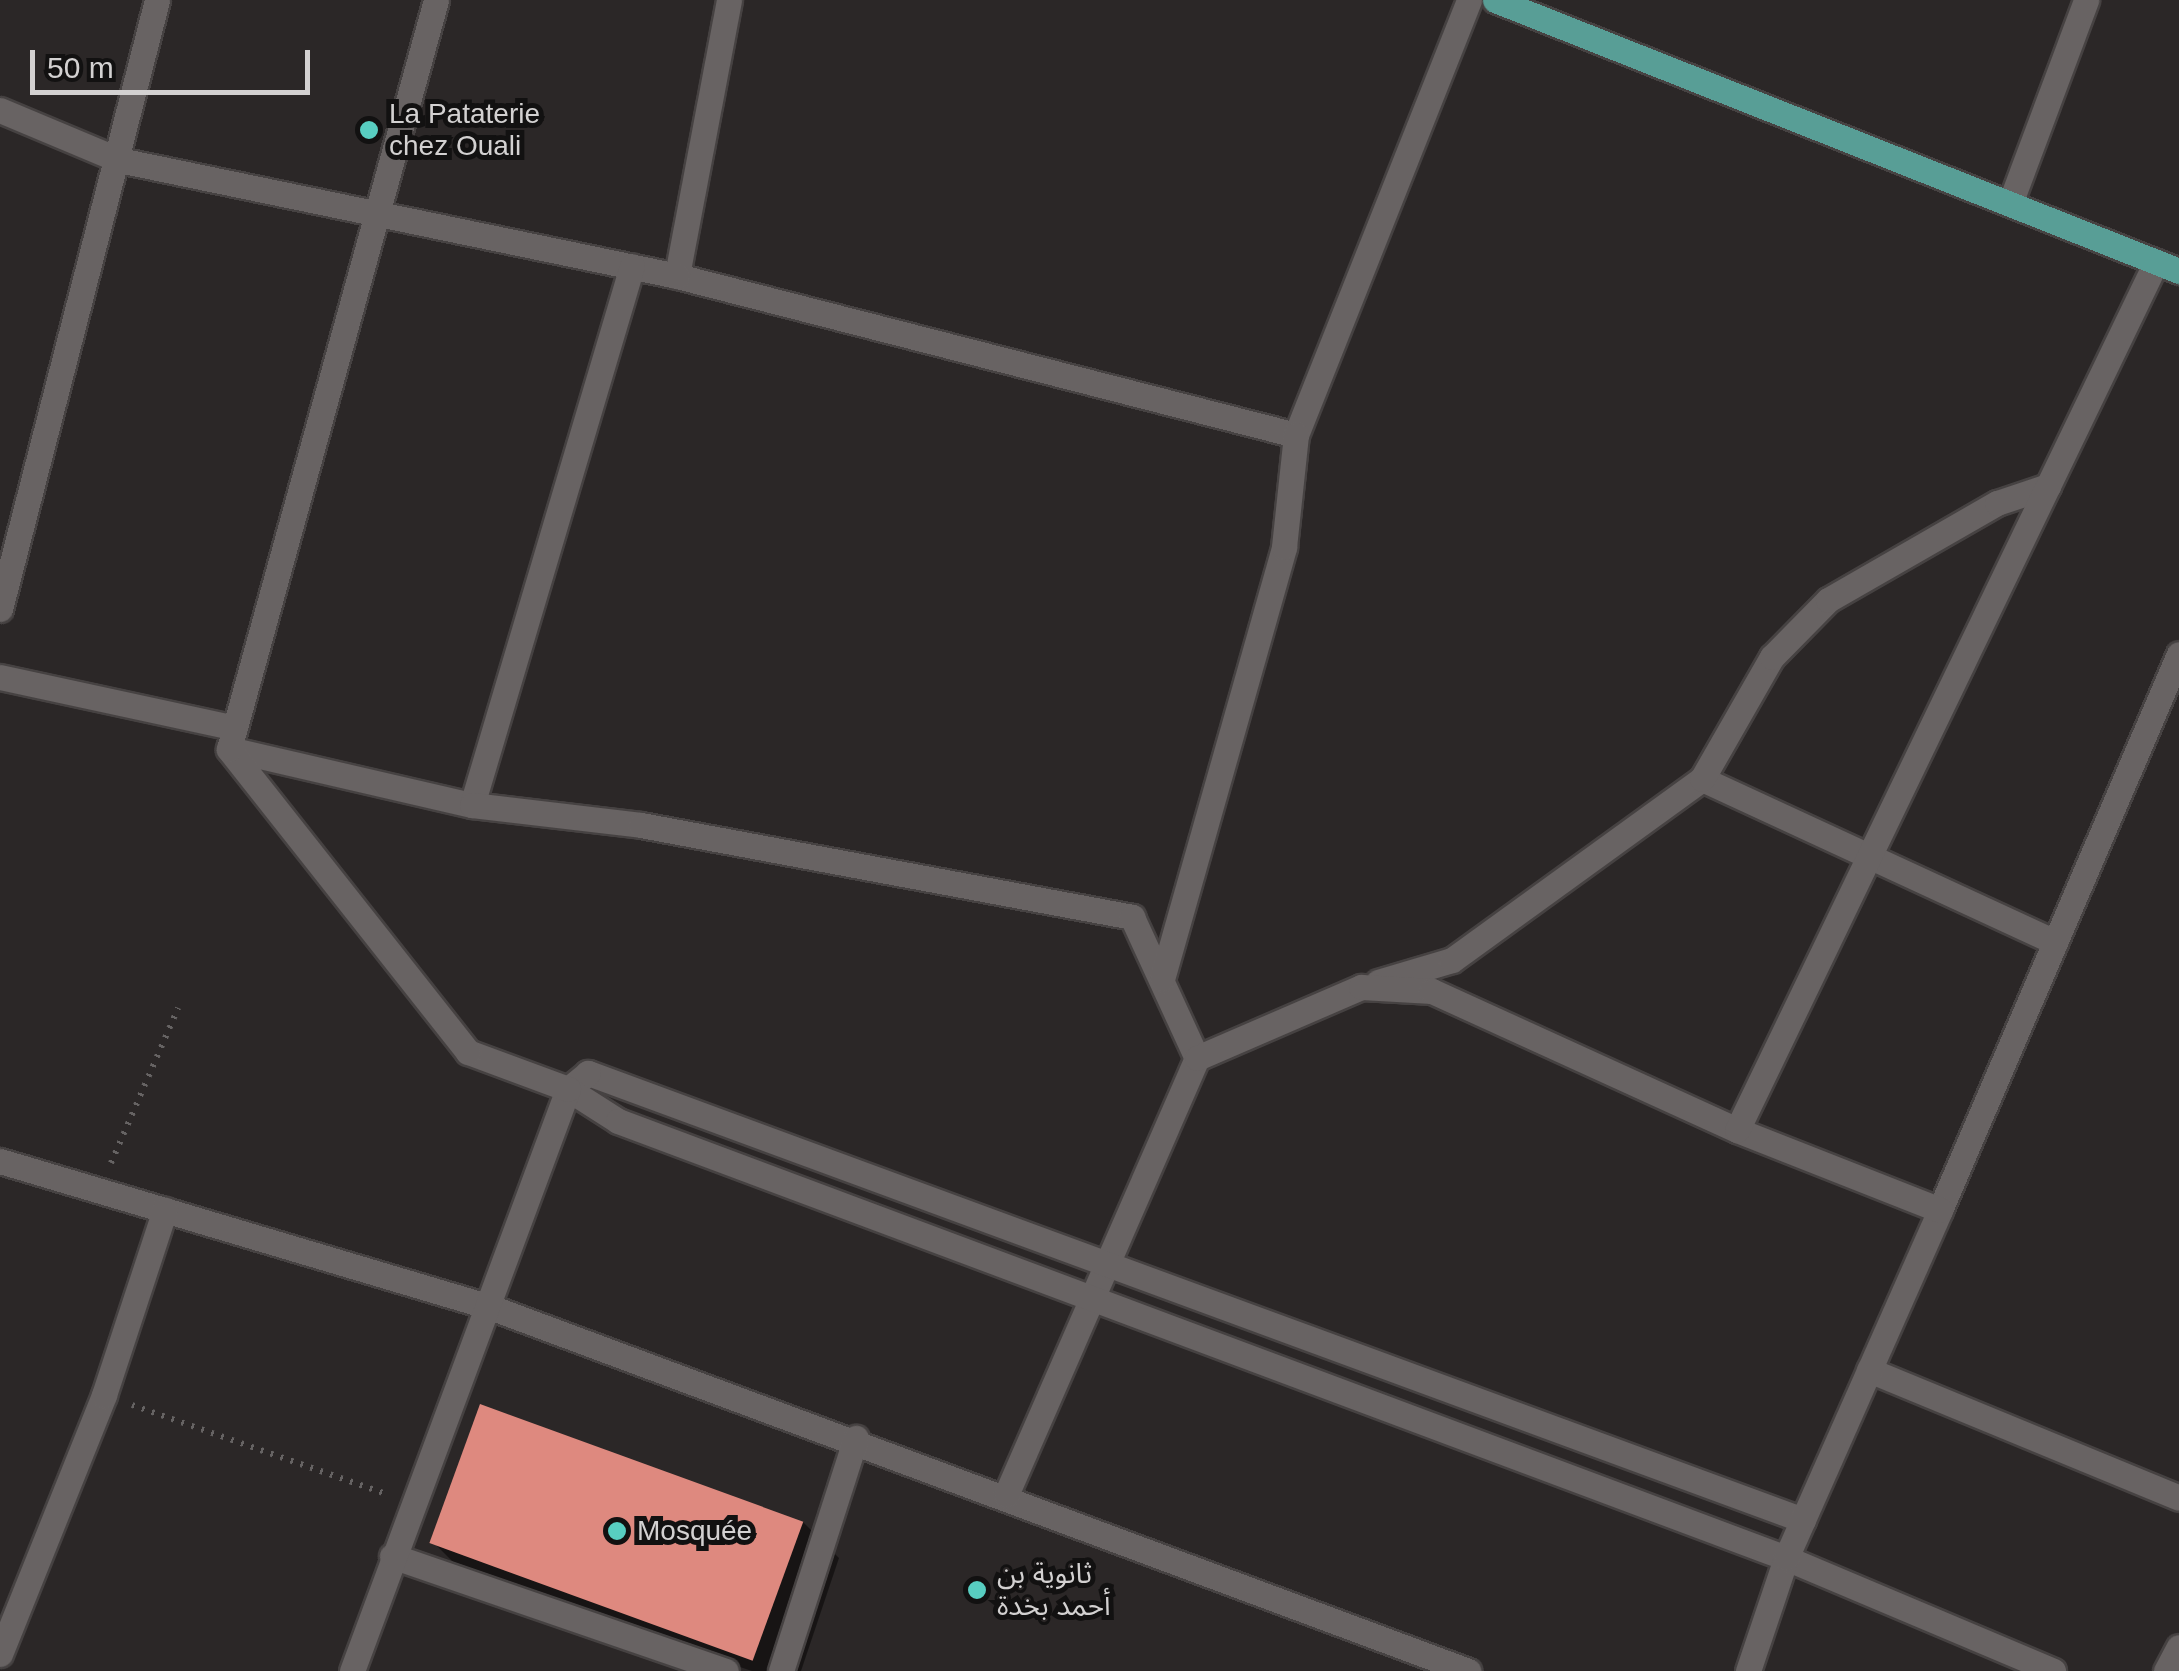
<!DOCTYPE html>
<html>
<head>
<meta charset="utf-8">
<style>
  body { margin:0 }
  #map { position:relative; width:2179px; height:1671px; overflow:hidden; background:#2b2727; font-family:Arial,"Noto Sans Arabic",sans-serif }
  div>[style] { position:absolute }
  .shadow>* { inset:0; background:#0007 }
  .building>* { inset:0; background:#de897f; transform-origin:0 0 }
  .path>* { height:6px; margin-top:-3px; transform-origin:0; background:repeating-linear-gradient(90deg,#666363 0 2.5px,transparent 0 10.5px) }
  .roads { filter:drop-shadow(2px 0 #464242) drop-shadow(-2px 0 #464242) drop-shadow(0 2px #464242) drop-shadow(0 -2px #464242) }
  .minor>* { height:25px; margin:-12.5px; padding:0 12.5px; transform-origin:12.5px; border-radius:12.5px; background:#686363 }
  .major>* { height:25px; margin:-12.5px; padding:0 12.5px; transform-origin:12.5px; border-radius:12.5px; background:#589e96 }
  .dots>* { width:28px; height:28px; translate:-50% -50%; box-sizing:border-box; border:5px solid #121111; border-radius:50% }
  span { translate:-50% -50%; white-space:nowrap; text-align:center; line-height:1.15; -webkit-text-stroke:10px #121111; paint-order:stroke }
  .poi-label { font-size:28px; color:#d3d1d1 }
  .left { translate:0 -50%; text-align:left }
  .scale { position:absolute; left:30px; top:50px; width:280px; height:45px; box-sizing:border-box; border:5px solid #d3d1d1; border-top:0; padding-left:12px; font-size:30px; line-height:35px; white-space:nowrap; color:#d3d1d1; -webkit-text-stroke:8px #121111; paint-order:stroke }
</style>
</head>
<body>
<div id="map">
  <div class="shadow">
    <i style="clip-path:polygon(803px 1522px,839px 1558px,801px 1671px,752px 1671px,469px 1578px,433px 1542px)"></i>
  </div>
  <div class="building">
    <i style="left:480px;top:1404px;width:344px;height:148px;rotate:20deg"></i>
  </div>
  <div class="path">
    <i style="left:111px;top:1163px;width:169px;rotate:-66.6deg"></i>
    <i style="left:132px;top:1405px;width:272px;rotate:19.3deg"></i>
  </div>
  <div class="roads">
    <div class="minor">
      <i style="left:729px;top:0;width:281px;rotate:100.7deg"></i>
      <i style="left:677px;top:276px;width:639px;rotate:14.41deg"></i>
      <i style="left:1296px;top:435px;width:468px;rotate:-68.3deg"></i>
      <i style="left:0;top:110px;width:129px;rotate:22.8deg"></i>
      <i style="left:119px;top:160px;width:570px;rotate:11.74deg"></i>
      <i style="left:2011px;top:201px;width:215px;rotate:-69.5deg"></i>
      <i style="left:0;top:609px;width:629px;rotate:-75.54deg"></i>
      <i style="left:0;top:677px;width:240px;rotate:12.2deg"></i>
      <i style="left:229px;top:749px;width:249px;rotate:13deg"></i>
      <i style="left:472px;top:805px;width:562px;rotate:-73.47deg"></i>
      <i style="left:1702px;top:779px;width:389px;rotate:24.8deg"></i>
      <i style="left:472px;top:805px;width:170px;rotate:6.7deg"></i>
      <i style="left:641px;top:825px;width:500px;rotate:10.6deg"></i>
      <i style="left:1132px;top:917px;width:155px;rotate:65.3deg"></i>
      <i style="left:1162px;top:979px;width:449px;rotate:-74.2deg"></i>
      <i style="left:1284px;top:547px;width:113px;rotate:-83.9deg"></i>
      <i style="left:1378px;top:982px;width:77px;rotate:-16.6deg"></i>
      <i style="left:1452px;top:960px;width:309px;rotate:-35.9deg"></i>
      <i style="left:1702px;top:779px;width:141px;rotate:-60.2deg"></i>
      <i style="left:1772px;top:657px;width:80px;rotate:-45.5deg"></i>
      <i style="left:1828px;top:600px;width:195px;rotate:-29.9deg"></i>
      <i style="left:1997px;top:503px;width:54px;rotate:-18.4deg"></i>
      <i style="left:0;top:1161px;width:511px;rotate:16.59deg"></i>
      <i style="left:490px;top:1307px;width:1044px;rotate:20.41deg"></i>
      <i style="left:1940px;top:1210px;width:605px;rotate:-66.74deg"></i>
      <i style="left:1869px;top:1370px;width:335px;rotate:22.4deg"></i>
      <i style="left:1006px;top:1495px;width:477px;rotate:-66.4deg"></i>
      <i style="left:1197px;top:1058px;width:179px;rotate:-23.4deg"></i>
      <i style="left:1361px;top:987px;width:71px;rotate:3.2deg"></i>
      <i style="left:1432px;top:991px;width:335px;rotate:24.5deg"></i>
      <i style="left:1803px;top:1520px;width:1295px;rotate:-159.8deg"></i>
      <i style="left:588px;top:1073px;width:26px;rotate:141deg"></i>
      <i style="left:568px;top:1089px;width:59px;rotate:32.6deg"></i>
      <i style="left:618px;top:1121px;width:1247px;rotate:20.51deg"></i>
      <i style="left:1786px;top:1558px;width:290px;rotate:22.9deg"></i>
      <i style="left:392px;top:1556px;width:353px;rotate:19deg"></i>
      <i style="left:0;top:1654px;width:279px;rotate:-68.1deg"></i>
      <i style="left:104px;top:1395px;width:195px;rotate:-71.8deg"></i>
      <i style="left:352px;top:1671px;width:621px;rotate:-69.64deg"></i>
      <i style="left:568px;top:1089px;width:107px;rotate:-159.7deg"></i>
      <i style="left:468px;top:1052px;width:386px;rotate:-128.3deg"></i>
      <i style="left:229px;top:749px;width:777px;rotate:-74.55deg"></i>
      <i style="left:781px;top:1671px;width:245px;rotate:-72.2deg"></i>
      <i style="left:1748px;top:1671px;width:119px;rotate:-71.4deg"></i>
      <i style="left:1786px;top:1558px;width:381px;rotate:-66.1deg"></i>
      <i style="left:1940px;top:1210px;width:218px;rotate:-158.5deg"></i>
      <i style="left:1737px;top:1130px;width:964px;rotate:-64.23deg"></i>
      <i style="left:2166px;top:1671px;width:27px;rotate:-62deg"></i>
    </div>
    <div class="major">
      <i style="left:1495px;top:0;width:736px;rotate:21.61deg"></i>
    </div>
  </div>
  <div class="dots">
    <i style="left:369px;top:130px;background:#58cec1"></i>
    <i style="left:617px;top:1531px;background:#58cec1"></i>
    <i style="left:977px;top:1590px;background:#58cec1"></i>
  </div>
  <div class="poi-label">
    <span class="left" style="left:389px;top:130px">La Pataterie<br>chez Ouali</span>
    <span class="left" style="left:637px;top:1531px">Mosquée</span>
    <span class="left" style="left:997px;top:1590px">ثانوية بن<br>أحمد بخدة</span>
  </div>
  <div class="scale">50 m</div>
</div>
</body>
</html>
